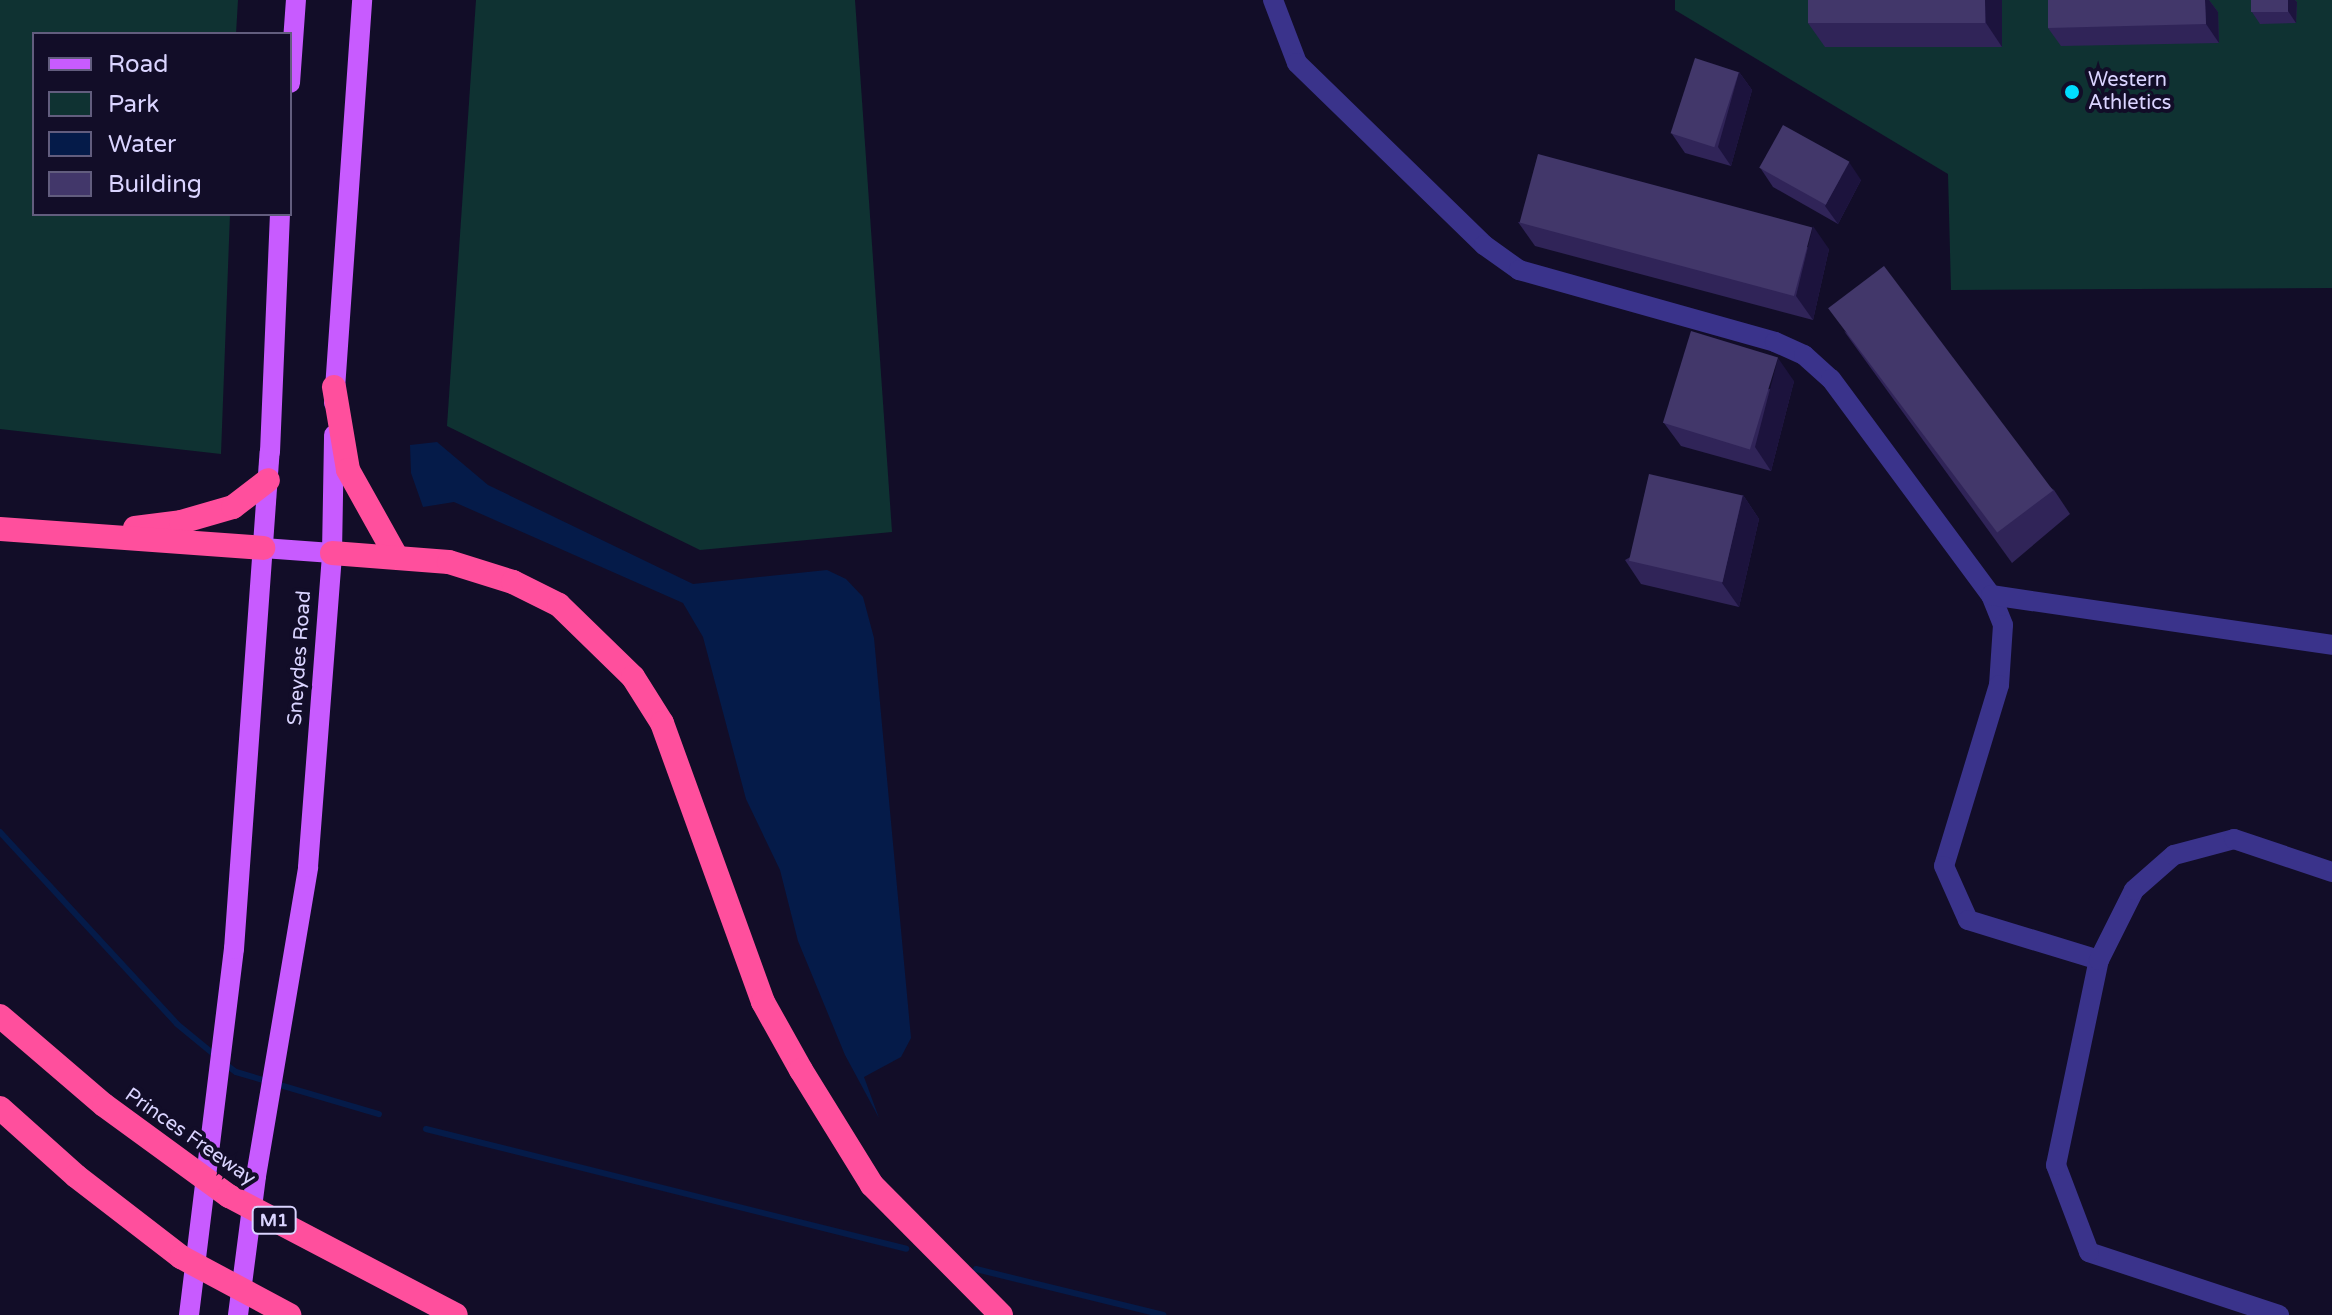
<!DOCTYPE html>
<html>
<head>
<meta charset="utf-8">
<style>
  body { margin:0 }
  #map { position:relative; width:2332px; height:1315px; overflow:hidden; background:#120d28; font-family:"Varela Round",sans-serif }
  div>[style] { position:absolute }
  .green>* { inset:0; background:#0f3232 }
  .water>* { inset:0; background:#051b49 }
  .stream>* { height:6px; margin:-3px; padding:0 3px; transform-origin:3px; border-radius:3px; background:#051b49 }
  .minor>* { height:20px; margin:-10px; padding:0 10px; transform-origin:10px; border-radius:10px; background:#3a338b }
  .major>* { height:20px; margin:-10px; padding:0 10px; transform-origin:10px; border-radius:10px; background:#c85bff }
  .highway>* { height:24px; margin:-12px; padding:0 12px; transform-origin:12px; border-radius:12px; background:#ff4f9d }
  .wall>* { inset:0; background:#302458 }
  .shaded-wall>* { inset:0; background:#1c133d }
  .building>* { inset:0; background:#42376a; transform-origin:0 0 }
  .dots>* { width:22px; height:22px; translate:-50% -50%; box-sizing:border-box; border:4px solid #120d28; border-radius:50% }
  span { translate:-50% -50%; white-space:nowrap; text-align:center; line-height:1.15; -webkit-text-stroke:8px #120d28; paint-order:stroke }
  .shield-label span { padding:2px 6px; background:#120d28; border:2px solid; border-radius:6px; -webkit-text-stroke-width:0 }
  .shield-label { font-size:18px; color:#dad4ff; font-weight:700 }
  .poi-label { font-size:20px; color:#dad4ff }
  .left { translate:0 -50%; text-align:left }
  .street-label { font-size:20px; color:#dad4ff }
  .legend { position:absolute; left:32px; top:32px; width:260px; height:184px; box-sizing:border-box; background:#120d28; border:2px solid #625d7e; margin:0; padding:10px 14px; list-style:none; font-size:24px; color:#dad4ff }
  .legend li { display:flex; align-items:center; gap:16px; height:40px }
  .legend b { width:40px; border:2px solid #625d7e }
</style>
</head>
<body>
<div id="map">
  <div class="green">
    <i style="clip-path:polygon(0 0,238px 0,236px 34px,34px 34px,34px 214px,230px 214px,221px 454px,0 429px)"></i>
    <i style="clip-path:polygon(476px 0,855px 0,892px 532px,700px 550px,447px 426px)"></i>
    <i style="clip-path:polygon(1675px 0,2332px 0,2332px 288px,1951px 290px,1948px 174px,1675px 10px)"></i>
  </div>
  <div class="water">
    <i style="clip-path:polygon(437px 442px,488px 485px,693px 584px,827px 570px,846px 579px,863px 597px,874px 638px,911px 1038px,901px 1057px,864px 1077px,879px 1118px,845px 1055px,798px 941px,780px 870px,746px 799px,703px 637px,683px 603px,454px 502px,423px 507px,411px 473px,410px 445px)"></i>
  </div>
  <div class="stream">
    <i style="left:0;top:832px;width:261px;rotate:47.3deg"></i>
    <i style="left:177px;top:1024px;width:50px;rotate:39.4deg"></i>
    <i style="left:224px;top:1063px;width:15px;rotate:37deg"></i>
    <i style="left:236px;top:1072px;width:149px;rotate:16.4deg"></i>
    <i style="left:426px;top:1129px;width:495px;rotate:14deg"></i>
    <i style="left:976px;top:1269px;width:193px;rotate:13.8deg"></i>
  </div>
  <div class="minor">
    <i style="left:1273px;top:0;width:67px;rotate:69.1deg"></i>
    <i style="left:1297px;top:63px;width:261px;rotate:44.2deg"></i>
    <i style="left:1484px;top:245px;width:43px;rotate:35.5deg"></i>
    <i style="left:1519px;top:270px;width:266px;rotate:15.7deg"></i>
    <i style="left:1775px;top:342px;width:32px;rotate:24deg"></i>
    <i style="left:1804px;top:355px;width:36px;rotate:42deg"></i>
    <i style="left:1831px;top:379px;width:269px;rotate:53.5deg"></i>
    <i style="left:1991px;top:595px;width:32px;rotate:68deg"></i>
    <i style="left:2003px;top:625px;width:60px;rotate:93.8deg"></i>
    <i style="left:1999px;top:685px;width:189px;rotate:106.9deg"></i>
    <i style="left:1944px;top:866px;width:59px;rotate:66deg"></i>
    <i style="left:1968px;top:920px;width:137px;rotate:17deg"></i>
    <i style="left:1991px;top:595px;width:345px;rotate:8.3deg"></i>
    <i style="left:2279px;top:1315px;width:200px;rotate:-161.7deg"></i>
    <i style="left:2089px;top:1252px;width:93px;rotate:-110.8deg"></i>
    <i style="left:2056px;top:1165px;width:209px;rotate:-78.2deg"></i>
    <i style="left:2099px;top:960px;width:78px;rotate:-63.4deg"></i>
    <i style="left:2134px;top:890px;width:53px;rotate:-41.2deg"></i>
    <i style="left:2174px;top:855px;width:62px;rotate:-14.9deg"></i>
    <i style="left:2234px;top:839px;width:103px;rotate:18.6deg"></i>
  </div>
  <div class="major">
    <i style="left:290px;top:83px;width:83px;rotate:-85.9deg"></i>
    <i style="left:334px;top:403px;width:404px;rotate:-86deg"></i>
    <i style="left:263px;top:548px;width:69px;rotate:4.1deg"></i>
    <i style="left:189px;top:1315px;width:369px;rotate:-83deg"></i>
    <i style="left:234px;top:949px;width:498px;rotate:-85.9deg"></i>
    <i style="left:270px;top:452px;width:238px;rotate:-87.6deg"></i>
    <i style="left:238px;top:1315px;width:140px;rotate:-82.6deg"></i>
    <i style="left:256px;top:1176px;width:313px;rotate:-80.4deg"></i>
    <i style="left:308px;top:867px;width:315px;rotate:-85.6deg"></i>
    <i style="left:332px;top:553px;width:118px;rotate:-89deg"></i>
  </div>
  <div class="highway">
    <i style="left:334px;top:387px;width:84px;rotate:80.4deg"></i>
    <i style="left:348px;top:470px;width:98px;rotate:60.8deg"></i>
    <i style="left:135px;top:528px;width:46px;rotate:-7.4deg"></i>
    <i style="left:181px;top:522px;width:54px;rotate:-16.1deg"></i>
    <i style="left:233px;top:507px;width:44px;rotate:-37.6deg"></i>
    <i style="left:0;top:529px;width:264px;rotate:4.1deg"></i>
    <i style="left:332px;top:553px;width:117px;rotate:4.4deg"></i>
    <i style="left:449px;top:562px;width:67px;rotate:17.4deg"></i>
    <i style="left:513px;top:582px;width:51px;rotate:26.6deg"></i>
    <i style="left:559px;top:605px;width:103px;rotate:44.2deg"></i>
    <i style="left:633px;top:677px;width:54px;rotate:57.8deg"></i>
    <i style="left:662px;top:723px;width:297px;rotate:70.1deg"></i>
    <i style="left:763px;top:1002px;width:78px;rotate:60.8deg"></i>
    <i style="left:801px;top:1070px;width:135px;rotate:58.3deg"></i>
    <i style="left:872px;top:1185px;width:183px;rotate:45.2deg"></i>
    <i style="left:0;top:1016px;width:137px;rotate:40.6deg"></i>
    <i style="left:104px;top:1105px;width:155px;rotate:36.1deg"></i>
    <i style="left:229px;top:1196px;width:256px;rotate:27.7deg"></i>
    <i style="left:0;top:1108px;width:102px;rotate:41.8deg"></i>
    <i style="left:76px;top:1176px;width:133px;rotate:37.6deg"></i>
    <i style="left:181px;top:1257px;width:123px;rotate:28.2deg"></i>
  </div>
  <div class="wall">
    <i style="clip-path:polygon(1808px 0,2002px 0,2002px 47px,1825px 47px,1808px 23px)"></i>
    <i style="clip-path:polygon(2060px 0,2209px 0,2218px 12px,2219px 43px,2061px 46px,2048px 28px)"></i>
    <i style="clip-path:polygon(2251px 0,2295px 0,2297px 2px,2296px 23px,2260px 24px,2252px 12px)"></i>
    <i style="clip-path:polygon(1739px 72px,1752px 90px,1731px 166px,1685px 153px,1672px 134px)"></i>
    <i style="clip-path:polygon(1761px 169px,1861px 180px,1838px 224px,1773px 187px)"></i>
    <i style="clip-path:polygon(1518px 222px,1829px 249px,1813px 320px,1535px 246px)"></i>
    <i style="clip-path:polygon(1844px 331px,2054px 490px,2070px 514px,2012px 563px)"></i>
    <i style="clip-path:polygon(1794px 381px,1771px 471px,1681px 446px,1664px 423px)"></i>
    <i style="clip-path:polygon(1743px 495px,1759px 519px,1739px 607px,1641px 584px,1625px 560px)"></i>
  </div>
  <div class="shaded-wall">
    <i style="clip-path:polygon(1985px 0,2002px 0,2002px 47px,1986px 23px)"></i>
    <i style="clip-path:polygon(2205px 0,2209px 0,2218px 12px,2219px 43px,2206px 24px)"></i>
    <i style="clip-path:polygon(2288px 0,2295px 0,2297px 2px,2296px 23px,2288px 11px)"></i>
    <i style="clip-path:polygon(1739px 72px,1752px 90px,1731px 166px,1718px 147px)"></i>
    <i style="clip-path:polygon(1849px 162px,1861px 180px,1838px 224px,1825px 206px)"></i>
    <i style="clip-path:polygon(1813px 226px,1829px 249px,1813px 320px,1796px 296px)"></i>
    <i style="clip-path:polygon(1778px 358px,1794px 381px,1771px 471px,1755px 447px)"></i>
    <i style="clip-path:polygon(1743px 495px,1759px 519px,1739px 607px,1722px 583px)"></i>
  </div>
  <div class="building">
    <i style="left:1808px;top:0;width:177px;height:23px"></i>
    <i style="clip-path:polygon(2048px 0,2205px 0,2206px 24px,2048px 28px)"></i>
    <i style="left:2251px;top:0;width:37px;height:12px"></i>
    <i style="left:1695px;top:58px;width:46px;height:79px;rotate:18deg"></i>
    <i style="left:1783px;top:125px;width:76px;height:49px;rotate:29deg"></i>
    <i style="left:1538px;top:154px;width:284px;height:71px;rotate:15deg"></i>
    <i style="left:1884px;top:266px;width:281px;height:70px;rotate:53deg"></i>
    <i style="left:1691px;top:331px;width:91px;height:96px;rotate:17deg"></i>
    <i style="left:1649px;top:474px;width:96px;height:89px;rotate:13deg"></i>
  </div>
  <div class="dots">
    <i style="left:2072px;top:92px;background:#00dcff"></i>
  </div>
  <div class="shield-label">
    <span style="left:274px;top:1220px">M1</span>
  </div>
  <div class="poi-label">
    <span class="left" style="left:2088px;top:92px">Western<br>Athletics</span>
  </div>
  <div class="street-label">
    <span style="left:300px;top:658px;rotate:-86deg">Sneydes Road</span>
    <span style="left:190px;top:1137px;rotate:35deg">Princes Freeway</span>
  </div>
  <ul class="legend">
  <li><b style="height:10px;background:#c85bff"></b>Road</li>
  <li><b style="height:22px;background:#0f3232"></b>Park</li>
  <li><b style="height:22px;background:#051b49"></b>Water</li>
  <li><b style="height:22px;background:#42376a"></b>Building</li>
  </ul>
</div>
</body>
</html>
